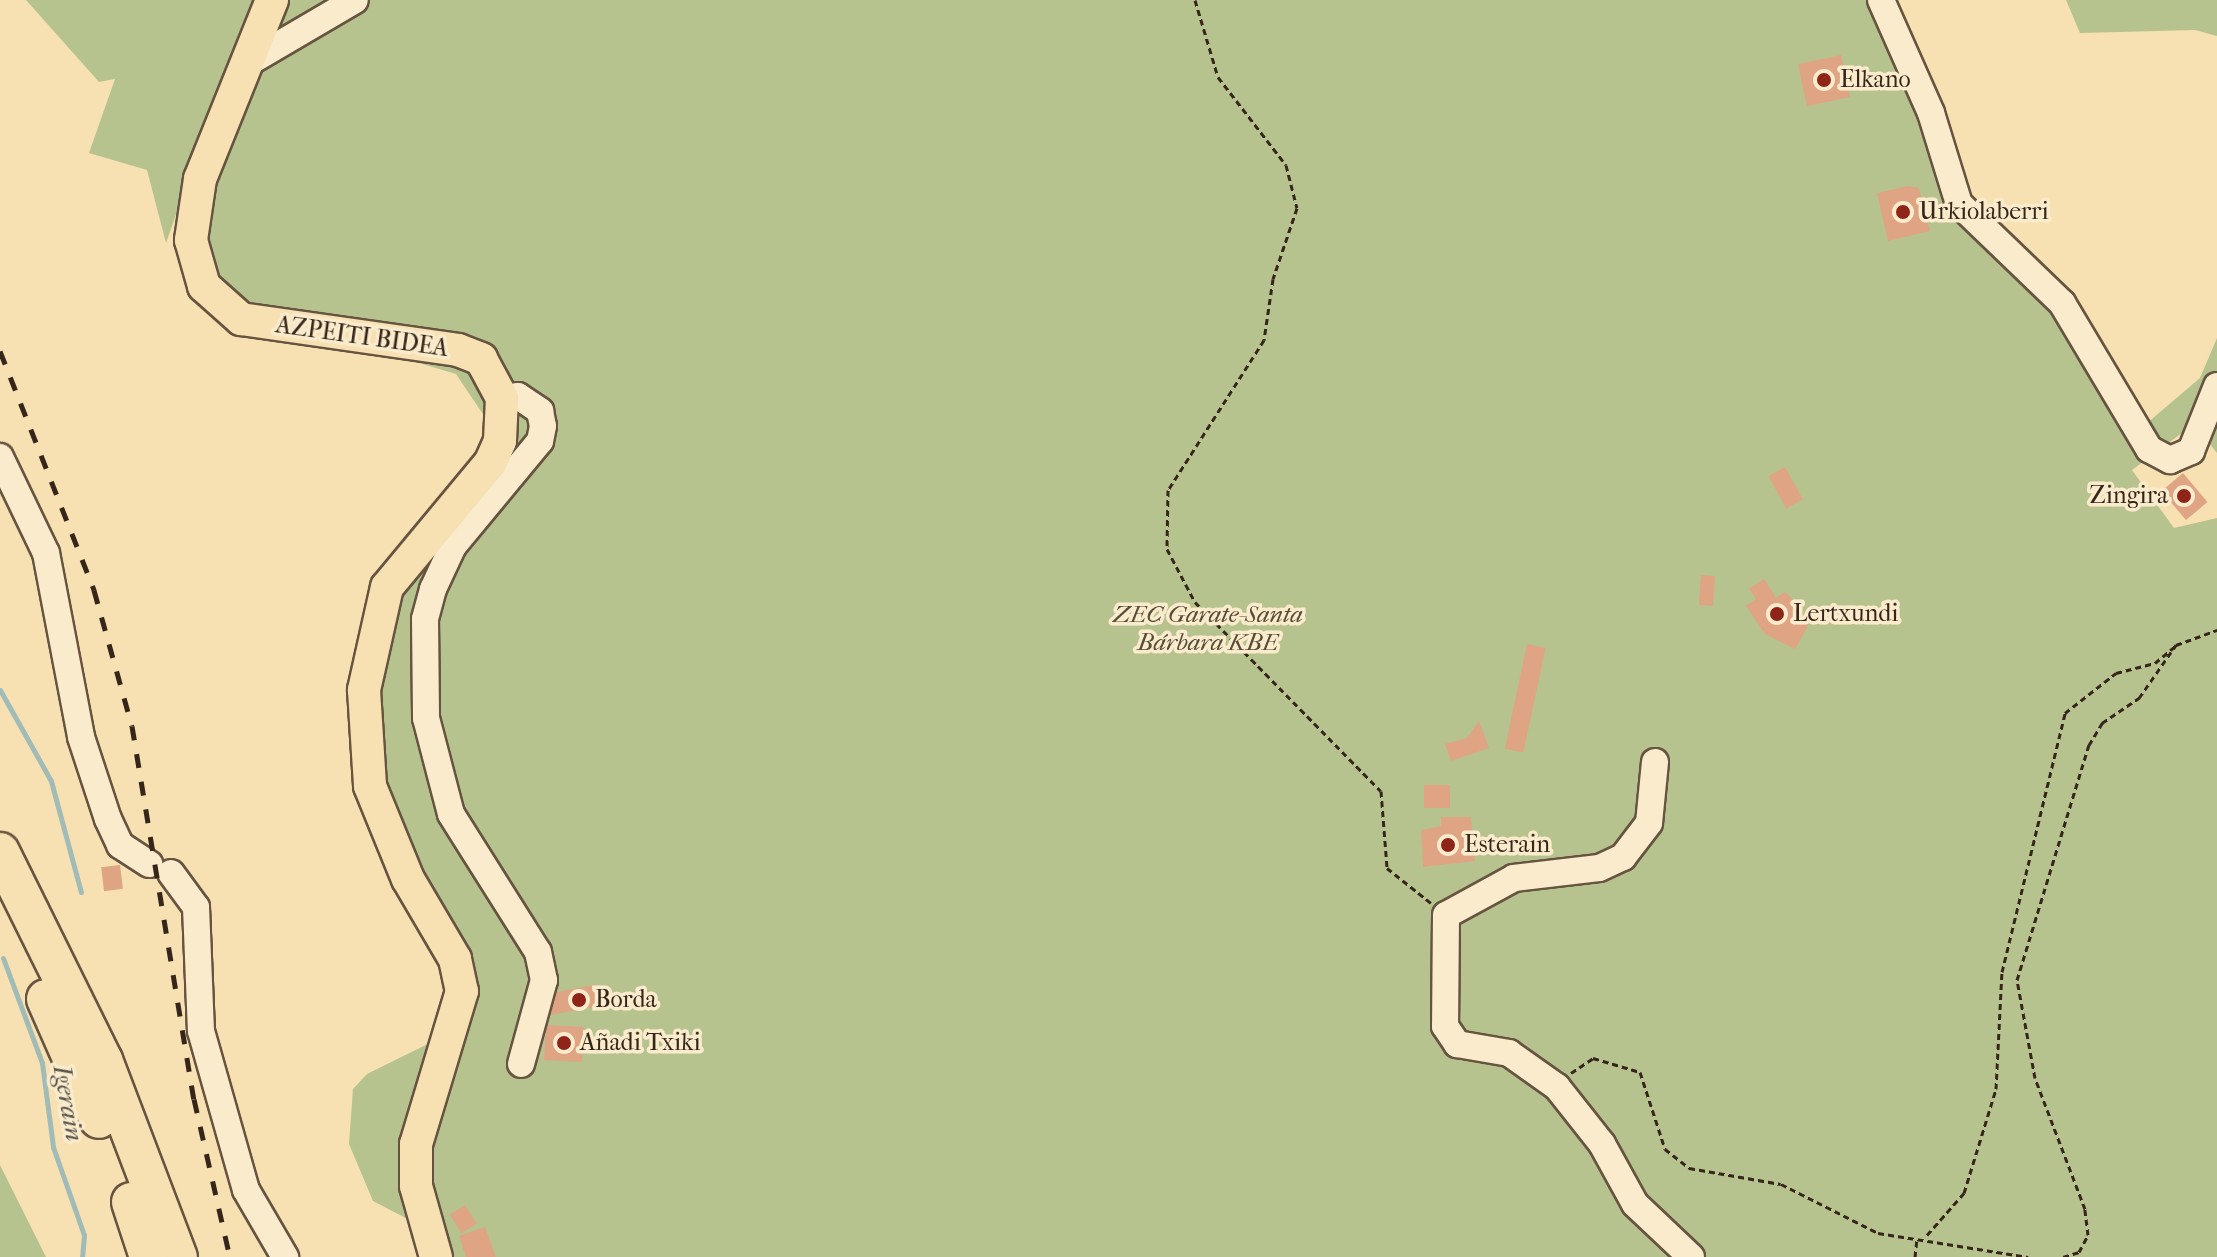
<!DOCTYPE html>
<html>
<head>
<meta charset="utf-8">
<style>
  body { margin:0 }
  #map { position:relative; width:2217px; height:1257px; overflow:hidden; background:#f7e0b1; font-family:"IM FELL French Canon",serif }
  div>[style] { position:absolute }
  .green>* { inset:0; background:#b7c38f }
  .stream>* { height:5px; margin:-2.5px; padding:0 2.5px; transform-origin:2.5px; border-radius:2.5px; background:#a1bbb6 }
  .building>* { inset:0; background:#dea484; transform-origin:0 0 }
  .path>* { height:3px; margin-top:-1.5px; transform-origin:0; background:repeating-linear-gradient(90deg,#36261a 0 6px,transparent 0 10px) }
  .roads { filter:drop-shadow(2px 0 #665440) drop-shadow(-2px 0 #665440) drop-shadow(0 2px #665440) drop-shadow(0 -2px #665440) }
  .minor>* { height:26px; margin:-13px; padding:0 13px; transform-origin:13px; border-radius:13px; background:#faebcc }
  .major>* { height:32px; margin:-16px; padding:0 16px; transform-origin:16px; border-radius:16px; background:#f7e0b1 }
  .highway>* { height:38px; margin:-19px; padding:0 19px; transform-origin:19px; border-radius:19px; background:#f7e0b1 }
  .rail>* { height:5px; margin-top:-2.5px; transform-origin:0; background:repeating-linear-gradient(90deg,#36261a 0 14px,transparent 0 28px) }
  .dots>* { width:22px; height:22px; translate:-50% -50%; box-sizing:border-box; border:4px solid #faebcc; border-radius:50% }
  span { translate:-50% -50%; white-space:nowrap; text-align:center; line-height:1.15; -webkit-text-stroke:7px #faebcc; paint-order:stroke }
  .poi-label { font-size:24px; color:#36261a }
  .left { translate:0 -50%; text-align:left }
  .right { translate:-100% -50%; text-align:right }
  .street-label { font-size:24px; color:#36261a }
  .park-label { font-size:24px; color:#564d37; font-style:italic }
  .water-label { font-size:26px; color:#565349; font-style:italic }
</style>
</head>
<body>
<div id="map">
  <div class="green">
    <i style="clip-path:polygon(26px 0,1889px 0,1963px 192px,2146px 424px,2200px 378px,2217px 338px,2217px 453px,2194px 424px,2132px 470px,2174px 528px,2217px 518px,2217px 1257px,451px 1257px,446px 1239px,373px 1201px,349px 1144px,353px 1089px,367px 1074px,446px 1035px,465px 1011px,390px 823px,372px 698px,399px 594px,511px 456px,456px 374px,227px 306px,185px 189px,166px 243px,147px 170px,89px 153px,115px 79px,99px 82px)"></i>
    <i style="clip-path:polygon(2066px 0,2217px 0,2217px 36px,2195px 30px,2080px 33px)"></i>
    <i style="clip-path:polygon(0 1165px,46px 1257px,0 1257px)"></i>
  </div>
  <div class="stream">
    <i style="left:0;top:690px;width:104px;rotate:60.7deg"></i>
    <i style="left:51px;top:781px;width:115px;rotate:74.9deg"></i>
    <i style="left:3px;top:958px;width:112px;rotate:69.6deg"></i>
    <i style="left:42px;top:1063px;width:85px;rotate:82.5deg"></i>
    <i style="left:53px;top:1147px;width:93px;rotate:70.6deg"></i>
    <i style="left:84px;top:1235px;width:22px;rotate:95deg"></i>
  </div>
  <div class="building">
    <i style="left:1841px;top:55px;width:43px;height:44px;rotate:78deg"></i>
    <i style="clip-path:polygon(1908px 186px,1919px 188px,1930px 231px,1888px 241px,1877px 193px)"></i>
    <i style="left:1785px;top:467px;width:37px;height:19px;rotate:61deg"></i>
    <i style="left:2183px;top:473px;width:38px;height:28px;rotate:50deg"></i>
    <i style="left:1701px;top:575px;width:14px;height:30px;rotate:4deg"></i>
    <i style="clip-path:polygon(1764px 579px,1776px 598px,1785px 592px,1804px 610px,1800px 619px,1809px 624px,1795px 649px,1765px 634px,1746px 606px,1756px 599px,1749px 589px)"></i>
    <i style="left:1527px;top:644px;width:19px;height:107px;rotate:12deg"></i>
    <i style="clip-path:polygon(1479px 721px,1489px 748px,1451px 761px,1445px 744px,1467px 738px)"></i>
    <i style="left:1424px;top:785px;width:26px;height:23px"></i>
    <i style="clip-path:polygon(1441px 817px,1471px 817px,1475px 861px,1423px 867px,1421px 830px,1441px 826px)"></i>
    <i style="left:120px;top:865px;width:24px;height:19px;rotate:83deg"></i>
    <i style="clip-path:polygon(595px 985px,609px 1004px,550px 1015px,551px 993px)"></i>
    <i style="left:546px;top:1025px;width:38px;height:35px;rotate:3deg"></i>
    <i style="left:465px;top:1205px;width:22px;height:18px;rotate:58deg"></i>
    <i style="clip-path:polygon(485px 1227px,496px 1257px,466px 1257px,459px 1236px)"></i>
  </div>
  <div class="path">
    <i style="left:1195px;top:0;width:80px;rotate:73.4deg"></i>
    <i style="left:1218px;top:77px;width:111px;rotate:52.3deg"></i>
    <i style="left:1286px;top:165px;width:44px;rotate:75.7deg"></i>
    <i style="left:1297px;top:208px;width:75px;rotate:108.7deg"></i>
    <i style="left:1273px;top:279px;width:62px;rotate:98.4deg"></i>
    <i style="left:1264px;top:340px;width:178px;rotate:122.6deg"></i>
    <i style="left:1168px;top:490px;width:59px;rotate:91deg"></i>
    <i style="left:1167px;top:549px;width:60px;rotate:62.2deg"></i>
    <i style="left:1195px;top:602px;width:265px;rotate:45.5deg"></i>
    <i style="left:1381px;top:791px;width:77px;rotate:85.5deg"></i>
    <i style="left:1387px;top:868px;width:56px;rotate:38.5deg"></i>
    <i style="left:1571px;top:1073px;width:27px;rotate:-34deg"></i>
    <i style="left:1593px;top:1058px;width:49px;rotate:16.6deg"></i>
    <i style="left:1640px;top:1072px;width:81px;rotate:72deg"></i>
    <i style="left:1665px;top:1149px;width:31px;rotate:38deg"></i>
    <i style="left:1689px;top:1168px;width:93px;rotate:9.9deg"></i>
    <i style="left:1781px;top:1184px;width:109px;rotate:26.8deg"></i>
    <i style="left:1878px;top:1233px;width:152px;rotate:9.1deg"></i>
    <i style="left:1927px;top:1235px;width:56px;rotate:-48.6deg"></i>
    <i style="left:1964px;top:1193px;width:109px;rotate:-72.9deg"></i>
    <i style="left:1996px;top:1089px;width:117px;rotate:-87.1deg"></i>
    <i style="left:2002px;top:972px;width:267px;rotate:-76.3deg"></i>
    <i style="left:2065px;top:713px;width:65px;rotate:-38.1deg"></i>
    <i style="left:2116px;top:673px;width:40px;rotate:-14.4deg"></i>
    <i style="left:2155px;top:663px;width:26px;rotate:-40deg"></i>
    <i style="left:1915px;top:1257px;width:19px;rotate:-84deg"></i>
    <i style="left:2063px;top:1257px;width:17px;rotate:-17deg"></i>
    <i style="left:2079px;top:1252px;width:19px;rotate:-62deg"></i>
    <i style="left:2088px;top:1235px;width:26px;rotate:-97deg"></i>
    <i style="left:2085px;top:1209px;width:140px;rotate:-110.9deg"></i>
    <i style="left:2035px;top:1078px;width:100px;rotate:-100.4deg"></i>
    <i style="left:2017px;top:980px;width:246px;rotate:-73deg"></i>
    <i style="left:2089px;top:745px;width:26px;rotate:-59deg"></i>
    <i style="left:2102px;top:723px;width:45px;rotate:-34deg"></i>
    <i style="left:2139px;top:698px;width:65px;rotate:-55.1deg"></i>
    <i style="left:2176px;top:645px;width:44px;rotate:-20.1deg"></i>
  </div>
  <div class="roads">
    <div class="minor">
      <i style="left:1881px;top:0;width:124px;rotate:66.1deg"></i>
      <i style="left:1931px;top:113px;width:95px;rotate:72.9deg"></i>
      <i style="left:1959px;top:204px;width:143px;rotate:43.9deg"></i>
      <i style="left:2062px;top:303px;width:170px;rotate:59.2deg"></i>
      <i style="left:2149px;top:449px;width:24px;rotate:28deg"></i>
      <i style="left:2170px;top:460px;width:23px;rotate:-23deg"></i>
      <i style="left:2191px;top:451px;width:70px;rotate:-68.2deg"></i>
      <i style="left:246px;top:64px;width:126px;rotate:-30.4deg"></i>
      <i style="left:502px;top:398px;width:16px;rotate:-7deg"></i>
      <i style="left:518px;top:396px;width:27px;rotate:34deg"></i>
      <i style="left:540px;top:411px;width:15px;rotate:79deg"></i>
      <i style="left:543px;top:426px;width:15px;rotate:101deg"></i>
      <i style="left:540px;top:441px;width:136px;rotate:129.6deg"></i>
      <i style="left:453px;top:546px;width:47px;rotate:114.9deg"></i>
      <i style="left:433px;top:589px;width:31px;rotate:105deg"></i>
      <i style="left:425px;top:619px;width:99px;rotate:89.4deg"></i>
      <i style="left:426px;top:718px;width:99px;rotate:75.4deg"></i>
      <i style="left:451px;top:814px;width:163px;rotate:57.8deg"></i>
      <i style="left:538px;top:952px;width:29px;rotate:78deg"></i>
      <i style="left:544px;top:980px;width:87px;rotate:105.3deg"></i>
      <i style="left:0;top:457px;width:106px;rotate:64.4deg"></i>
      <i style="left:46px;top:553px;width:187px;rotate:79.2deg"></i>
      <i style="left:81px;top:737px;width:86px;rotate:71.8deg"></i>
      <i style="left:108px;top:819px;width:29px;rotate:65deg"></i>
      <i style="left:120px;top:845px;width:35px;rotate:33deg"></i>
      <i style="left:1655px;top:762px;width:61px;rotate:95.6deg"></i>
      <i style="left:1649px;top:823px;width:43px;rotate:127.4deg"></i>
      <i style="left:1623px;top:857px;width:26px;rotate:155deg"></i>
      <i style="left:1599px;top:868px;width:86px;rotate:173.3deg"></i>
      <i style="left:1514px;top:878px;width:77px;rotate:151.4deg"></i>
      <i style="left:1446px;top:915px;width:111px;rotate:90.5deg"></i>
      <i style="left:1445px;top:1026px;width:22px;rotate:56deg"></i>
      <i style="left:1457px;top:1044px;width:53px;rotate:9.8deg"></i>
      <i style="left:1509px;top:1053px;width:59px;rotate:35.3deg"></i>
      <i style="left:1557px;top:1087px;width:73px;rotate:51.7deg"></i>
      <i style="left:1602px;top:1144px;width:68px;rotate:61.2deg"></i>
      <i style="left:1635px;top:1204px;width:77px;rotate:43.4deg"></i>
      <i style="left:171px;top:873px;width:42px;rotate:53.7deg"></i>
      <i style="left:196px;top:907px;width:124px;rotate:87.7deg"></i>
      <i style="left:201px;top:1031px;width:165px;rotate:74.2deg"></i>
      <i style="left:246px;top:1190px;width:78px;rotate:59.8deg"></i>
    </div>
    <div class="major">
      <i style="left:272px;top:0;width:193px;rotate:111.9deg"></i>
      <i style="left:200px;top:179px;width:62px;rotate:98.4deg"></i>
      <i style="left:191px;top:240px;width:48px;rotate:74.2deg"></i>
      <i style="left:204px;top:286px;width:50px;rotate:41.7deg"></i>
      <i style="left:241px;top:319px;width:219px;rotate:8.1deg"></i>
      <i style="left:458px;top:350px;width:25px;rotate:21deg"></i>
      <i style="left:481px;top:359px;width:44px;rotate:61.7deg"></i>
      <i style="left:502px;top:398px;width:43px;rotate:92.7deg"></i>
      <i style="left:500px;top:441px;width:24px;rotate:114deg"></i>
      <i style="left:490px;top:463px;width:161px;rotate:129.7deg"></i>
      <i style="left:387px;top:587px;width:106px;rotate:102.6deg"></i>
      <i style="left:364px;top:690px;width:96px;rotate:86.4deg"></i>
      <i style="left:370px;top:786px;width:100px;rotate:67.8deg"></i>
      <i style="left:408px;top:879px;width:93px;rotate:59.6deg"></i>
      <i style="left:455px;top:959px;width:33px;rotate:78deg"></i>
      <i style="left:462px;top:991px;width:160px;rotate:106.7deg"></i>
      <i style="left:416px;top:1144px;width:42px;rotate:90deg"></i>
      <i style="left:416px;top:1186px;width:74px;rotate:74.3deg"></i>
    </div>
    <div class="highway">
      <i style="left:0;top:852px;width:232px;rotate:63.7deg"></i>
      <i style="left:103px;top:1060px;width:211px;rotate:69.2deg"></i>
      <i style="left:46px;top:999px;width:131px;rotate:66.2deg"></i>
      <i style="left:131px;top:1202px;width:58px;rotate:71.9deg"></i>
    </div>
  </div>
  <div class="rail">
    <i style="left:0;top:351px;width:257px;rotate:68.5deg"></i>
    <i style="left:94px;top:590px;width:141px;rotate:74.4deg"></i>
    <i style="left:132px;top:726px;width:378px;rotate:80.6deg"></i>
    <i style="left:194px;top:1099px;width:162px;rotate:77.2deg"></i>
  </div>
  <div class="dots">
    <i style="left:1824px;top:80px;background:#8f2418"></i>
    <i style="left:1903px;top:212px;background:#8f2418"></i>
    <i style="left:2184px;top:496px;background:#8f2418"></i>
    <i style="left:1777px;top:614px;background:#8f2418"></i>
    <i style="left:1448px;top:845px;background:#8f2418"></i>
    <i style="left:579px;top:1000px;background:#8f2418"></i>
    <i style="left:564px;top:1043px;background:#8f2418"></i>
  </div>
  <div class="poi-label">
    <span class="left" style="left:1840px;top:80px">Elkano</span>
    <span class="left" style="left:1919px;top:212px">Urkiolaberri</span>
    <span class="right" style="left:2168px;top:496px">Zingira</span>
    <span class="left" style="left:1793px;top:614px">Lertxundi</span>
    <span class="left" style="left:1464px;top:845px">Esterain</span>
    <span class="left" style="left:595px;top:1000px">Borda</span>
    <span class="left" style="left:580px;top:1043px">Añadi Txiki</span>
  </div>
  <div class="street-label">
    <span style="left:362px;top:337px;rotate:8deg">AZPEITI BIDEA</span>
  </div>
  <div class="park-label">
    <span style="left:1208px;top:629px">ZEC Garate-Santa<br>Bárbara KBE</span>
  </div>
  <div class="water-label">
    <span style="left:68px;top:1103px;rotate:80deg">Igerain</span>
  </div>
</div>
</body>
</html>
